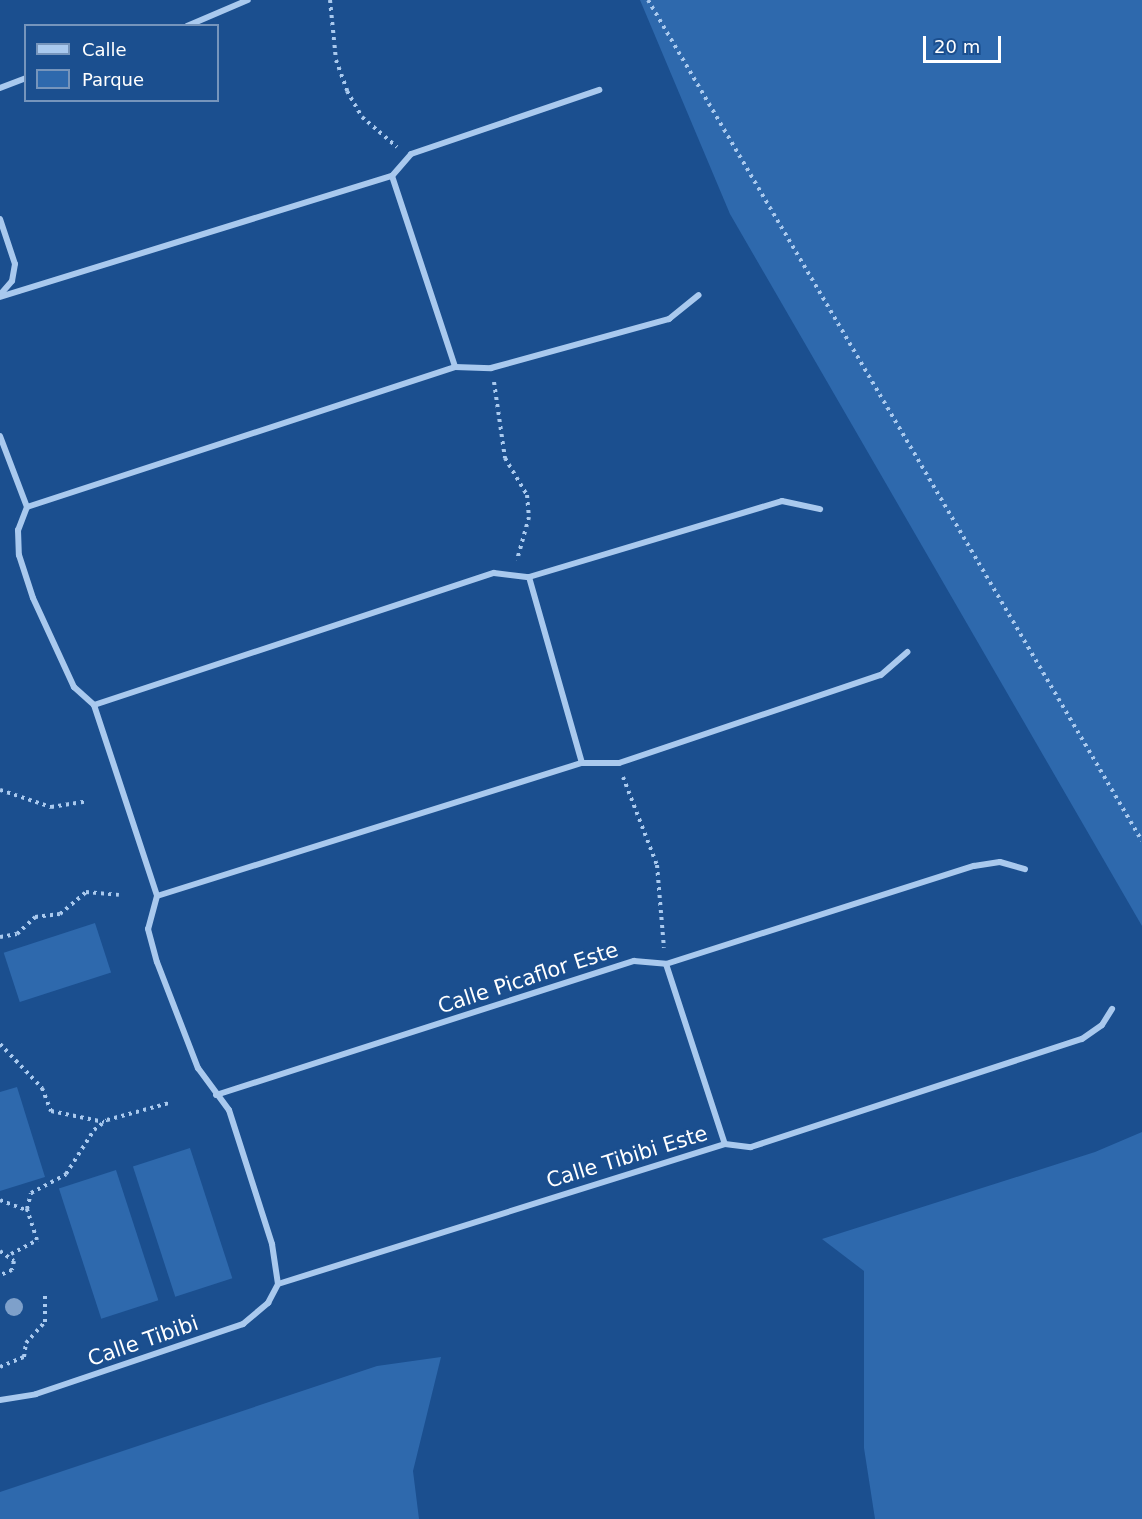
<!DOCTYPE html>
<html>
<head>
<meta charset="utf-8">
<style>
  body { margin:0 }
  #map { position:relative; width:1142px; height:1519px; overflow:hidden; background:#1b4f8f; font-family:"DejaVu Sans",sans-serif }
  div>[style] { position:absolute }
  .green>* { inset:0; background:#2e69ad; transform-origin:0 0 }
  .path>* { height:4px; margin-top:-2px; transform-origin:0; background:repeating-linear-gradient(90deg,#a9c9ee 0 3px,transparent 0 7.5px) }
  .minor>* { height:6px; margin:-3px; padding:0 3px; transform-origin:3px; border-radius:3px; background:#a9c9ee }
  .trees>* { width:18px; height:18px; margin:-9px; border-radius:50%; background:#7ea0ca }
  span { translate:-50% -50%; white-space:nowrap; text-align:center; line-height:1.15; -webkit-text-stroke:4.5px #1b4f8f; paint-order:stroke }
  .street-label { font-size:21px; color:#fff }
  .legend { position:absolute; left:24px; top:24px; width:195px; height:78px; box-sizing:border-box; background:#1b4f8f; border:2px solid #7695bc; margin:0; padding:8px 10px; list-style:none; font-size:18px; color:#fff }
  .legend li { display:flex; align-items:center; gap:12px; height:30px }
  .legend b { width:30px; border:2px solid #7695bc }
  .scale { position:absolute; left:923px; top:36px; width:78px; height:27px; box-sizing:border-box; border:3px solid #fff; border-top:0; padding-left:8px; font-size:18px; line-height:21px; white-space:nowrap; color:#fff; -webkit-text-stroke:4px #1b4f8f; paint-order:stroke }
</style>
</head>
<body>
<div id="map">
  <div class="green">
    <i style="clip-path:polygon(640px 0,1142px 0,1142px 926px,730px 214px)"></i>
    <i style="left:95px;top:923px;width:52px;height:96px;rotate:72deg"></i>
    <i style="clip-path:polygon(17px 1087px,45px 1177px,0 1191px,0 1092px)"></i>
    <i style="clip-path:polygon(1142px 1132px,1142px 1519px,875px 1519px,864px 1448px,864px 1271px,822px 1239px,1095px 1152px)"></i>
    <i style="left:190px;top:1148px;width:137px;height:60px;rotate:72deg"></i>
    <i style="left:116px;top:1170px;width:137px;height:60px;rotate:72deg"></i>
    <i style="clip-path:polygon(441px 1357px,413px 1471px,419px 1519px,0 1519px,0 1492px,377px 1366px)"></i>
  </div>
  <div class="path">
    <i style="left:330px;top:0;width:60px;rotate:84.3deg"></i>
    <i style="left:336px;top:60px;width:33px;rotate:70deg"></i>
    <i style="left:347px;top:91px;width:30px;rotate:60deg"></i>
    <i style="left:362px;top:117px;width:46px;rotate:40.6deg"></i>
    <i style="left:648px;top:0;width:975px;rotate:59.57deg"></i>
    <i style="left:494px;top:382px;width:77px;rotate:81.8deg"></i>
    <i style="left:505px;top:458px;width:43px;rotate:59.3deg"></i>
    <i style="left:527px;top:495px;width:22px;rotate:85deg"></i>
    <i style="left:529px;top:517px;width:45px;rotate:105.6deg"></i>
    <i style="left:623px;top:777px;width:94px;rotate:68.9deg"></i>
    <i style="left:657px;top:865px;width:83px;rotate:85.2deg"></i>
    <i style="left:0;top:790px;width:54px;rotate:18.4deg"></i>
    <i style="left:51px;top:807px;width:37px;rotate:-9deg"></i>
    <i style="left:0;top:937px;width:17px;rotate:-10deg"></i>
    <i style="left:17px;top:934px;width:25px;rotate:-43deg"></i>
    <i style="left:35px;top:917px;width:25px;rotate:-7deg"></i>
    <i style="left:60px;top:914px;width:34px;rotate:-40deg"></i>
    <i style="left:86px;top:892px;width:33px;rotate:5deg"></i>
    <i style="left:0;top:1044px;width:61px;rotate:46.3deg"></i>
    <i style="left:42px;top:1088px;width:25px;rotate:69deg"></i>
    <i style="left:51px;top:1111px;width:54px;rotate:11.7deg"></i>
    <i style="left:0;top:1200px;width:30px;rotate:21deg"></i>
    <i style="left:0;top:1251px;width:17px;rotate:36deg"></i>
    <i style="left:14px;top:1261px;width:9px;rotate:103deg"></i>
    <i style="left:12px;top:1270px;width:13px;rotate:157deg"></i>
    <i style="left:11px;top:1254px;width:30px;rotate:-28deg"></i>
    <i style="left:37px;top:1240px;width:33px;rotate:-108deg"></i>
    <i style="left:27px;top:1209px;width:16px;rotate:-76deg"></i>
    <i style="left:31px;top:1193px;width:40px;rotate:-28deg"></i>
    <i style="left:66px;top:1174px;width:52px;rotate:-57.5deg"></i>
    <i style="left:94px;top:1130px;width:16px;rotate:-38deg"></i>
    <i style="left:107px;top:1120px;width:64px;rotate:-15.3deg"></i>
    <i style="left:0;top:1367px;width:26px;rotate:-23deg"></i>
    <i style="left:24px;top:1357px;width:14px;rotate:-82deg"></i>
    <i style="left:26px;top:1343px;width:28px;rotate:-48deg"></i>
    <i style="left:45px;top:1322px;width:27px;rotate:-90deg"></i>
  </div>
  <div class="minor">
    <i style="left:187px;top:26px;width:66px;rotate:-23.1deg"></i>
    <i style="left:0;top:88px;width:28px;rotate:-21deg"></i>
    <i style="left:392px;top:176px;width:201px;rotate:71.7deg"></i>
    <i style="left:0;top:219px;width:47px;rotate:71.6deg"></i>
    <i style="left:15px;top:264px;width:17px;rotate:100deg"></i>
    <i style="left:12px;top:281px;width:18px;rotate:131deg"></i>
    <i style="left:0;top:297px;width:410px;rotate:-17.2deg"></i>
    <i style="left:392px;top:176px;width:29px;rotate:-49deg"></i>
    <i style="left:411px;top:154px;width:199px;rotate:-18.8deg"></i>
    <i style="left:0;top:436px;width:76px;rotate:69.2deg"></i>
    <i style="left:27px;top:507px;width:25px;rotate:111deg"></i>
    <i style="left:18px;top:530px;width:25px;rotate:88deg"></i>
    <i style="left:19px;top:555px;width:45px;rotate:72deg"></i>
    <i style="left:33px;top:598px;width:98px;rotate:65.3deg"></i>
    <i style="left:74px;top:687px;width:27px;rotate:42deg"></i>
    <i style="left:94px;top:705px;width:201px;rotate:71.7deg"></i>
    <i style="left:157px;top:896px;width:34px;rotate:105deg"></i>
    <i style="left:148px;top:929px;width:34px;rotate:75deg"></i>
    <i style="left:157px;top:962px;width:114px;rotate:68.9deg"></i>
    <i style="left:198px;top:1068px;width:52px;rotate:53.6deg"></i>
    <i style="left:229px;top:1110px;width:141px;rotate:72.2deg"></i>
    <i style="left:272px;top:1244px;width:40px;rotate:81.5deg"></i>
    <i style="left:27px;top:507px;width:450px;rotate:-18.1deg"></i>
    <i style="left:455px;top:367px;width:36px;rotate:2deg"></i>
    <i style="left:491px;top:368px;width:185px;rotate:-15.4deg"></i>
    <i style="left:669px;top:319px;width:38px;rotate:-39deg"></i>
    <i style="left:529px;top:577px;width:193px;rotate:74.1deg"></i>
    <i style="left:94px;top:705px;width:421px;rotate:-18.3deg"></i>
    <i style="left:494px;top:573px;width:35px;rotate:7deg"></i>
    <i style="left:529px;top:577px;width:264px;rotate:-16.7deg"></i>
    <i style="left:782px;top:501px;width:39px;rotate:12deg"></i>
    <i style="left:157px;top:896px;width:445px;rotate:-17.4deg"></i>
    <i style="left:582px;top:763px;width:37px"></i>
    <i style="left:619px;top:763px;width:276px;rotate:-18.6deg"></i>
    <i style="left:881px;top:675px;width:35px;rotate:-41deg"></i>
    <i style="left:666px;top:964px;width:189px;rotate:71.9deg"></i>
    <i style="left:216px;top:1095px;width:439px;rotate:-17.8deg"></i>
    <i style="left:634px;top:961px;width:32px;rotate:5deg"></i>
    <i style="left:666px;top:964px;width:323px;rotate:-17.7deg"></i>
    <i style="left:974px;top:866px;width:26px;rotate:-9deg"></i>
    <i style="left:1000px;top:862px;width:26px;rotate:16deg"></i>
    <i style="left:278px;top:1284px;width:468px;rotate:-17.4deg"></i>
    <i style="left:725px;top:1144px;width:26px;rotate:7deg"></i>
    <i style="left:751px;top:1147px;width:348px;rotate:-18.1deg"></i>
    <i style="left:1082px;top:1039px;width:24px;rotate:-35deg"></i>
    <i style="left:1102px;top:1025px;width:19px;rotate:-58deg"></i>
    <i style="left:0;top:1400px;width:36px;rotate:-9deg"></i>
    <i style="left:36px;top:1394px;width:219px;rotate:-18.7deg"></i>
    <i style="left:243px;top:1324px;width:33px;rotate:-40deg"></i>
    <i style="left:268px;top:1303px;width:21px;rotate:-62deg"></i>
  </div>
  <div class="trees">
    <i style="left:14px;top:1307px"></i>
  </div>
  <div class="street-label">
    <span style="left:528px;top:978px;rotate:-18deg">Calle Picaflor Este</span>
    <span style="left:627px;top:1157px;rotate:-17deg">Calle Tibibi Este</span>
    <span style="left:143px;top:1341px;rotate:-19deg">Calle Tibibi</span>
  </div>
  <ul class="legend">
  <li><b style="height:8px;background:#a9c9ee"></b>Calle</li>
  <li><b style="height:16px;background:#2e69ad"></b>Parque</li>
  </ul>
  <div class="scale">20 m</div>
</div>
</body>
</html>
